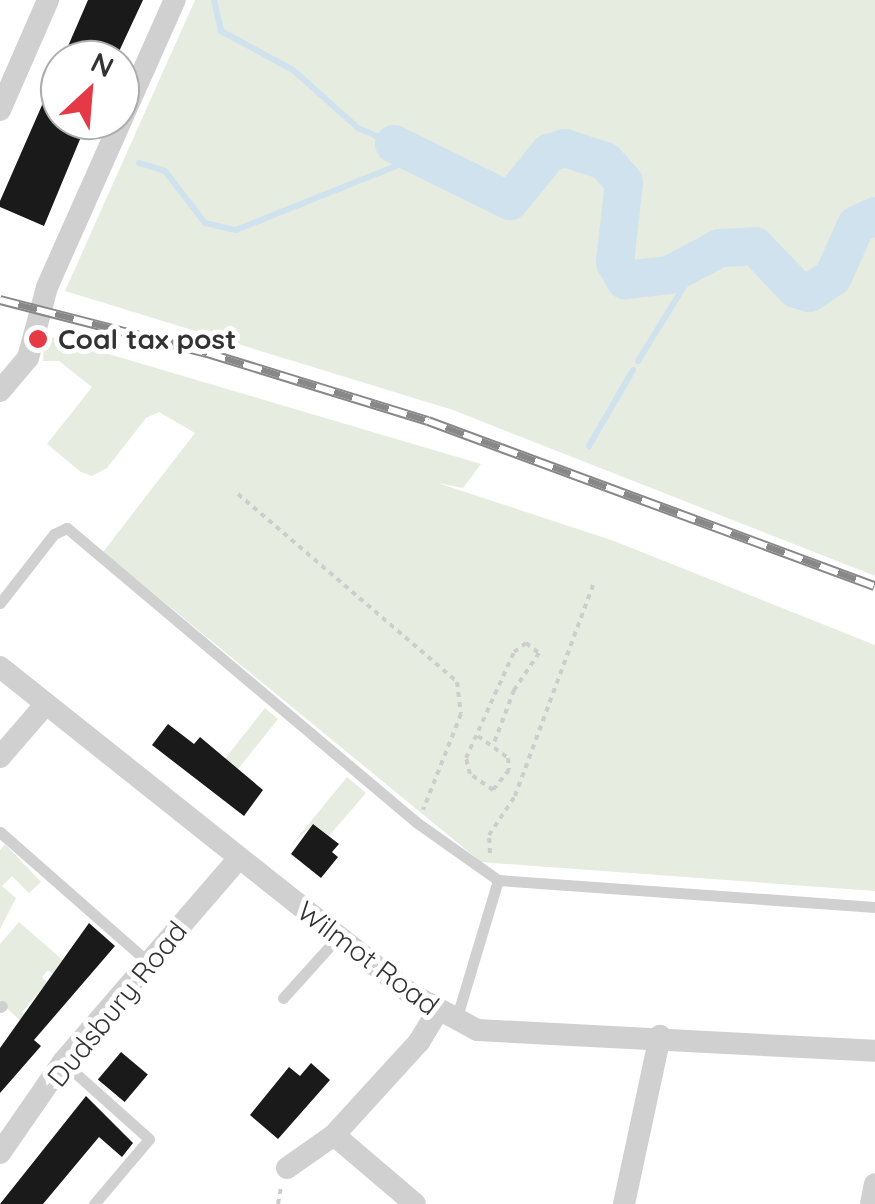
<!DOCTYPE html>
<html>
<head>
<meta charset="utf-8">
<style>
  body { margin:0 }
  #map { position:relative; width:875px; height:1204px; overflow:hidden; background:#fff; font-family:Quicksand,sans-serif }
  div>[style] { position:absolute }
  .green>* { inset:0; background:#e6ecdf }
  .stream>* { height:6px; margin:-3px; padding:0 3px; transform-origin:3px; border-radius:3px; background:#cfe2ee }
  .river>* { height:38px; margin:-19px; padding:0 19px; transform-origin:19px; border-radius:19px; background:#cfe2ee }
  .building>* { inset:0; background:#1a1a1a; transform-origin:0 0 }
  .path>* { height:4px; margin-top:-2px; transform-origin:0; background:repeating-linear-gradient(90deg,#cdcdcd 0 5px,transparent 0 10px) }
  .lane>* { height:11px; margin:-5.5px; padding:0 5.5px; transform-origin:5.5px; border-radius:5.5px; background:#d0d0d0 }
  .street>* { height:22px; margin:-11px; padding:0 11px; transform-origin:11px; border-radius:11px; background:#d0d0d0 }
  .rail>* { height:10px; margin-top:-5px; transform-origin:0; background:repeating-linear-gradient(90deg,#fff 0 19px,#888 0 38px); box-sizing:border-box; border-block:2px solid #888 }
  .dots>* { width:28px; height:28px; translate:-50% -50%; box-sizing:border-box; border:5px solid #fff; border-radius:50% }
  span { translate:-50% -50%; white-space:nowrap; text-align:center; line-height:1.15; -webkit-text-stroke:10px #fff; paint-order:stroke }
  .poi-label { font-size:28px; color:#333; font-weight:700 }
  .left { translate:0 -50%; text-align:left }
  .street-label { font-size:28px; color:#333 }
  .north { position:absolute; left:40px; top:40px; width:100px; height:100px; box-sizing:border-box; background:#fff; border:2px solid #adadad; border-radius:50%; rotate:26deg; font-size:28px; font-weight:700; line-height:40px; text-align:center; color:#333 }
  .north::after { content:''; display:block; margin:auto; width:35px; height:45px; background:#e63946; clip-path:polygon(50% 0,100% 100%,50% 72%,0 100%) }
</style>
</head>
<body>
<div id="map">
  <div class="green">
    <i style="clip-path:polygon(195px 0,875px 0,875px 576px,453px 410px,65px 291px)"></i>
    <i style="clip-path:polygon(44px 335px,481px 464px,463px 488px,438px 483px,614px 541px,875px 645px,875px 891px,481px 862px,103px 552px,195px 433px,159px 412px,146px 418px,107px 468px,92px 476px,81px 472px,47px 444px,92px 387px,59px 361px,43px 361px)"></i>
    <i style="clip-path:polygon(265px 708px,278px 719px,234px 774px,233px 762px,226px 769px,220px 765px)"></i>
    <i style="clip-path:polygon(347px 777px,366px 793px,329px 836px,313px 824px,290px 847px)"></i>
    <i style="clip-path:polygon(5px 844px,41px 882px,29px 893px,12px 876px,2px 886px,16px 898px,0 929px,0 850px)"></i>
    <i style="clip-path:polygon(19px 922px,65px 962px,54px 975px,48px 970px,42px 977px,47px 983px,22px 1012px,28px 1018px,24px 1024px,0 1002px,0 944px)"></i>
  </div>
  <div class="stream">
    <i style="left:214px;top:0;width:32px;rotate:77deg"></i>
    <i style="left:221px;top:31px;width:82px;rotate:28.4deg"></i>
    <i style="left:293px;top:70px;width:87px;rotate:41.7deg"></i>
    <i style="left:358px;top:128px;width:39px;rotate:24deg"></i>
    <i style="left:139px;top:163px;width:27px;rotate:17deg"></i>
    <i style="left:165px;top:171px;width:66px;rotate:52.4deg"></i>
    <i style="left:205px;top:223px;width:32px;rotate:13deg"></i>
    <i style="left:236px;top:230px;width:194px;rotate:-21.8deg"></i>
    <i style="left:638px;top:361px;width:126px;rotate:-58.3deg"></i>
    <i style="left:589px;top:446px;width:88px;rotate:-59.9deg"></i>
  </div>
  <div class="river">
    <i style="left:394px;top:144px;width:129px;rotate:26.2deg"></i>
    <i style="left:510px;top:201px;width:62px;rotate:-50.9deg"></i>
    <i style="left:549px;top:153px;width:17px;rotate:-17deg"></i>
    <i style="left:565px;top:148px;width:42px;rotate:18deg"></i>
    <i style="left:605px;top:161px;width:28px;rotate:48deg"></i>
    <i style="left:624px;top:182px;width:81px;rotate:96.4deg"></i>
    <i style="left:615px;top:262px;width:21px;rotate:61deg"></i>
    <i style="left:625px;top:280px;width:44px;rotate:-6.5deg"></i>
    <i style="left:669px;top:275px;width:58px;rotate:-27.9deg"></i>
    <i style="left:720px;top:248px;width:35px;rotate:-3deg"></i>
    <i style="left:755px;top:246px;width:59px;rotate:46.4deg"></i>
    <i style="left:796px;top:289px;width:14px;rotate:17deg"></i>
    <i style="left:809px;top:293px;width:29px;rotate:-34deg"></i>
    <i style="left:833px;top:277px;width:57px;rotate:-66.1deg"></i>
    <i style="left:856px;top:225px;width:21px;rotate:-25deg"></i>
  </div>
  <div class="building">
    <i style="clip-path:polygon(88px 0,143px 0,115px 60px,62px 60px)"></i>
    <i style="clip-path:polygon(60px 64px,60px 120px,88px 120px,44px 226px,0 207px,0 201px)"></i>
    <i style="clip-path:polygon(168px 724px,194px 744px,200px 737px,263px 790px,244px 816px,152px 745px)"></i>
    <i style="clip-path:polygon(313px 824px,339px 844px,332px 852px,338px 857px,321px 878px,291px 854px)"></i>
    <i style="clip-path:polygon(89px 923px,115px 946px,34px 1040px,41px 1046px,0 1093px,0 1048px)"></i>
    <i style="left:121px;top:1052px;width:35px;height:36px;rotate:40deg"></i>
    <i style="clip-path:polygon(311px 1063px,330px 1080px,278px 1139px,250px 1115px,289px 1067px,300px 1076px)"></i>
    <i style="clip-path:polygon(86px 1096px,133px 1143px,122px 1157px,99px 1137px,43px 1204px,0 1204px)"></i>
  </div>
  <div class="path">
    <i style="left:238px;top:494px;width:289px;rotate:40.6deg"></i>
    <i style="left:457px;top:682px;width:32px;rotate:83deg"></i>
    <i style="left:461px;top:714px;width:103px;rotate:111.6deg"></i>
    <i style="left:478px;top:736px;width:37px;rotate:36deg"></i>
    <i style="left:508px;top:758px;width:12px;rotate:85deg"></i>
    <i style="left:509px;top:770px;width:26px;rotate:129deg"></i>
    <i style="left:493px;top:790px;width:28px;rotate:-145deg"></i>
    <i style="left:470px;top:774px;width:16px;rotate:-104deg"></i>
    <i style="left:466px;top:758px;width:116px;rotate:-65.6deg"></i>
    <i style="left:514px;top:652px;width:15px;rotate:-37deg"></i>
    <i style="left:526px;top:643px;width:16px;rotate:38deg"></i>
    <i style="left:539px;top:653px;width:45px;rotate:124deg"></i>
    <i style="left:514px;top:690px;width:57px;rotate:110.7deg"></i>
    <i style="left:490px;top:853px;width:18px;rotate:-93deg"></i>
    <i style="left:489px;top:835px;width:47px;rotate:-56.3deg"></i>
    <i style="left:515px;top:796px;width:225px;rotate:-69.7deg"></i>
    <i style="left:278px;top:1204px;width:17px;rotate:-80deg"></i>
  </div>
  <div class="lane">
    <i style="left:0;top:603px;width:88px;rotate:-52deg"></i>
    <i style="left:54px;top:534px;width:14px;rotate:-25deg"></i>
    <i style="left:67px;top:528px;width:456px;rotate:40.1deg"></i>
    <i style="left:416px;top:822px;width:100px;rotate:35.3deg"></i>
    <i style="left:498px;top:880px;width:146px;rotate:106.7deg"></i>
    <i style="left:0;top:832px;width:198px;rotate:41.3deg"></i>
    <i style="left:498px;top:880px;width:378px;rotate:4.1deg"></i>
    <i style="left:283px;top:998px;width:82px;rotate:-48deg"></i>
    <i style="left:0;top:1007px;width:2px;rotate:-27deg"></i>
    <i style="left:63px;top:1062px;width:115px;rotate:41.8deg"></i>
    <i style="left:149px;top:1139px;width:85px;rotate:130.2deg"></i>
  </div>
  <div class="street">
    <i style="left:0;top:110px;width:120px;rotate:-66.4deg"></i>
    <i style="left:0;top:391px;width:43px;rotate:-49.7deg"></i>
    <i style="left:28px;top:358px;width:73px;rotate:-75deg"></i>
    <i style="left:47px;top:287px;width:314px;rotate:-66deg"></i>
    <i style="left:0;top:667px;width:525px;rotate:38.51deg"></i>
    <i style="left:411px;top:994px;width:75px;rotate:28.6deg"></i>
    <i style="left:477px;top:1030px;width:399px;rotate:3deg"></i>
    <i style="left:0;top:757px;width:69px;rotate:-49.1deg"></i>
    <i style="left:334px;top:1135px;width:106px;rotate:40.4deg"></i>
    <i style="left:0;top:1153px;width:111px;rotate:-55.3deg"></i>
    <i style="left:63px;top:1062px;width:268px;rotate:-49.2deg"></i>
    <i style="left:287px;top:1168px;width:57px;rotate:-35.1deg"></i>
    <i style="left:334px;top:1135px;width:126px;rotate:-47.6deg"></i>
    <i style="left:419px;top:1042px;width:35px;rotate:-59deg"></i>
    <i style="left:624px;top:1204px;width:172px;rotate:-77.9deg"></i>
    <i style="left:871px;top:1204px;width:20px;rotate:-79deg"></i>
  </div>
  <div class="rail">
    <i style="left:0;top:300px;width:214px;rotate:14.4deg"></i>
    <i style="left:207px;top:353px;width:231px;rotate:17.1deg"></i>
    <i style="left:428px;top:421px;width:476px;rotate:20.3deg"></i>
  </div>
  <div class="dots">
    <i style="left:38px;top:339px;background:#e63946"></i>
  </div>
  <div class="poi-label">
    <span class="left" style="left:58px;top:339px">Coal tax post</span>
  </div>
  <div class="street-label">
    <span style="left:368px;top:958px;rotate:37deg">Wilmot Road</span>
    <span style="left:117px;top:1004px;rotate:-51deg">Dudsbury Road</span>
  </div>
  <div class="north">N</div>
</div>
</body>
</html>
